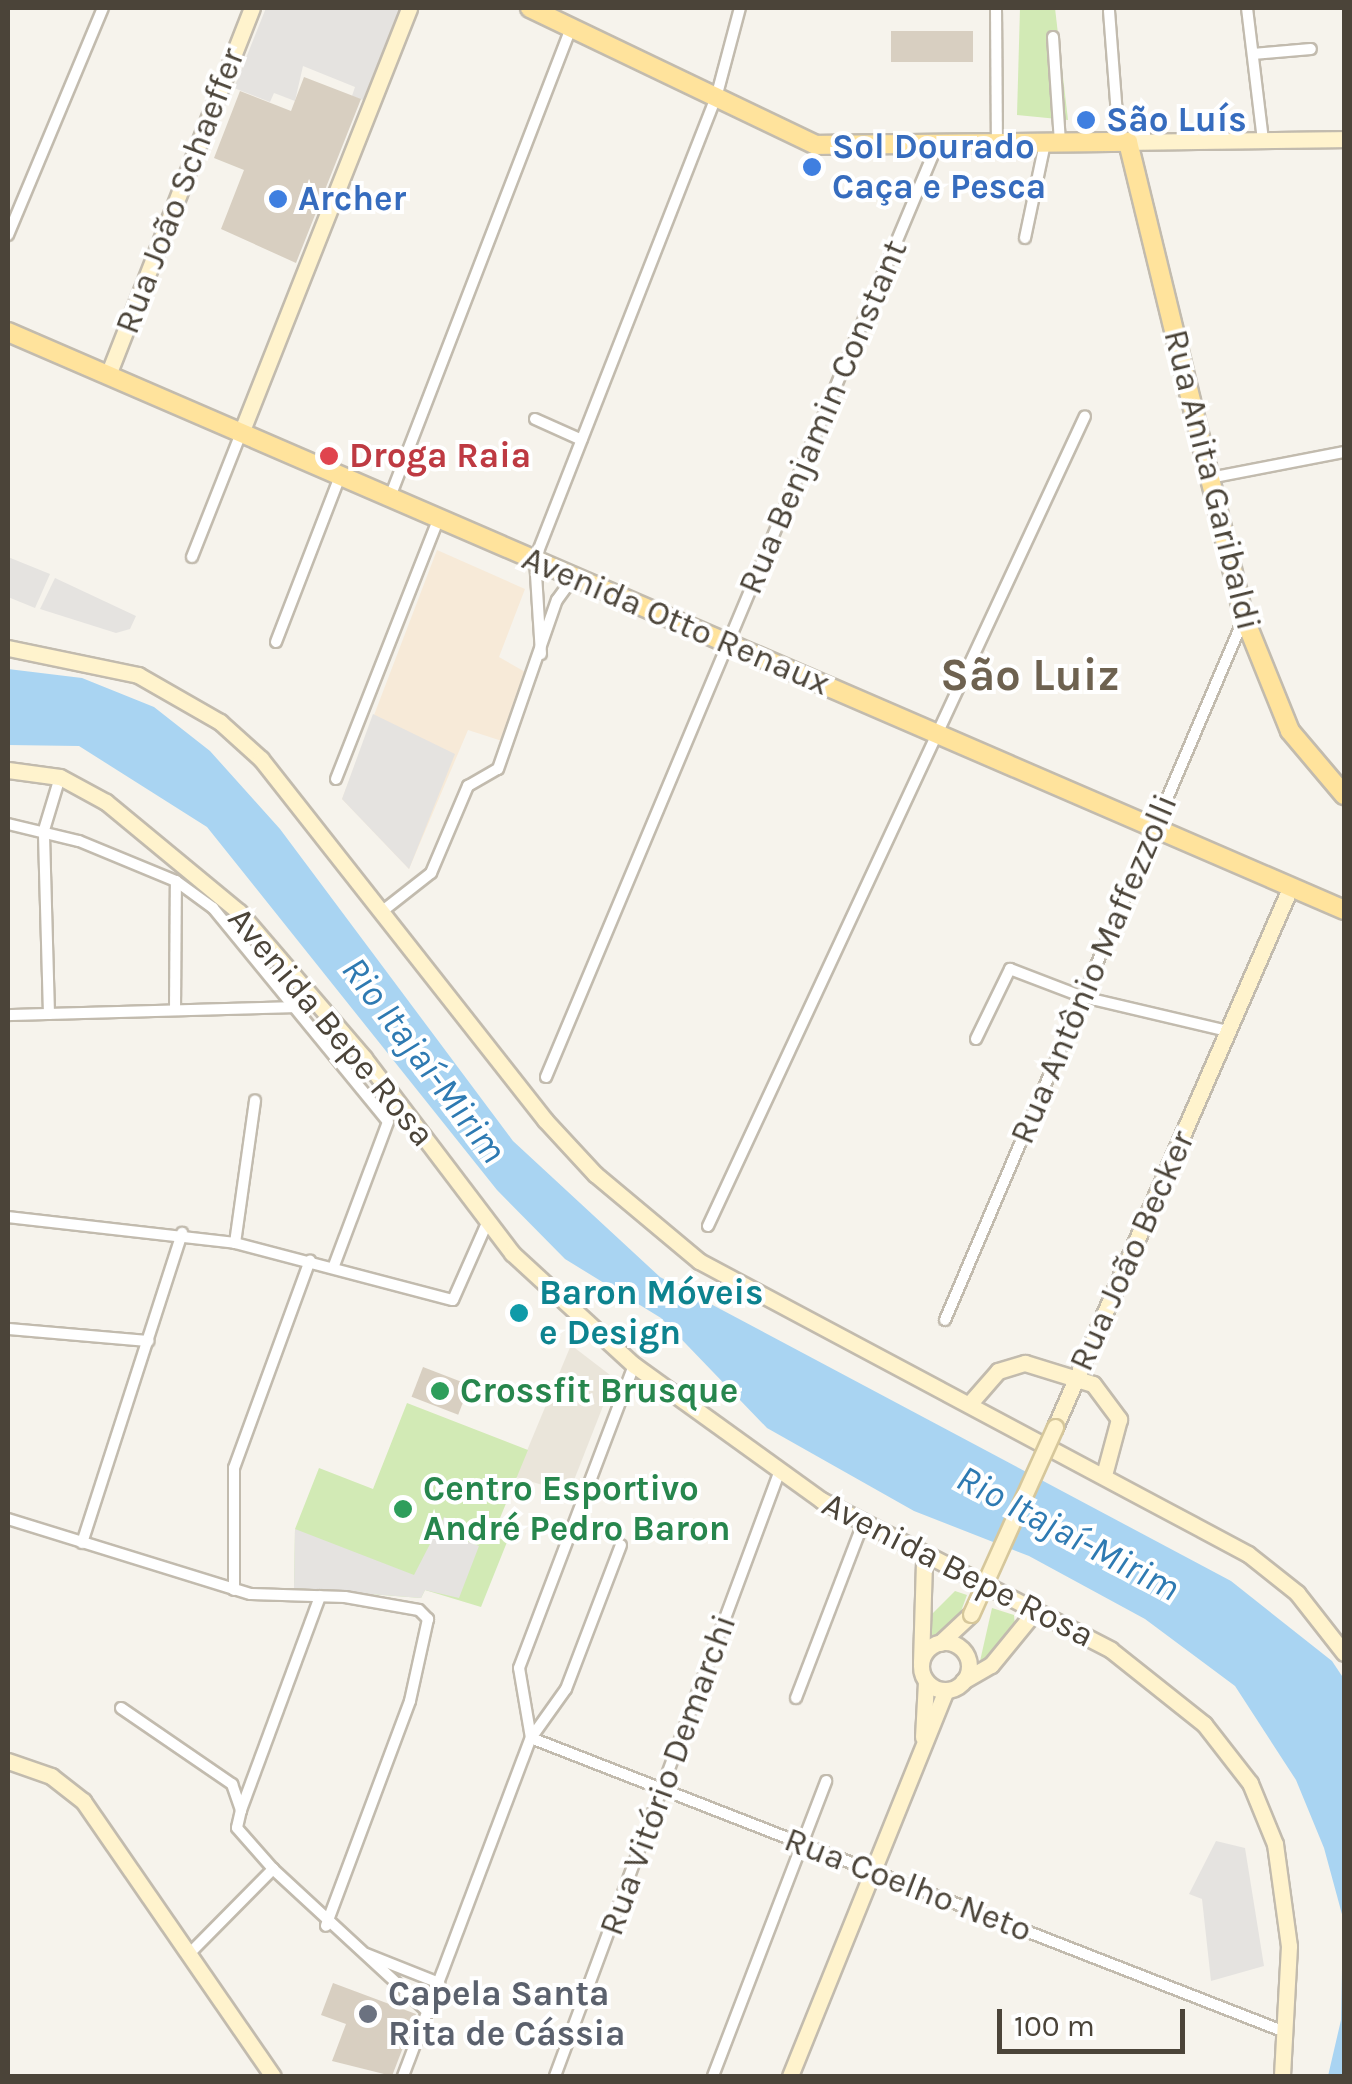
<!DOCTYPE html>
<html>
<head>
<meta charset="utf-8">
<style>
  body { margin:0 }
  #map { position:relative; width:1352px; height:2084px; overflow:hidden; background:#f6f3ec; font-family:Karla,sans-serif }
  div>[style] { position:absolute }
  .residential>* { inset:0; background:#eae5da }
  .commercial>* { inset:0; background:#f7ead8 }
  .green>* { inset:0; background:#d2eab5 }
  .parking>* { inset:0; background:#e5e3e0 }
  .water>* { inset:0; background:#a9d4f2 }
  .building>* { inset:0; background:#d8cfc1; transform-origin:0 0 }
  .roads { filter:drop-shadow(2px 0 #c2bbae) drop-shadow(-2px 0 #c2bbae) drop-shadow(0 2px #c2bbae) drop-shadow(0 -2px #c2bbae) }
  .street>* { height:10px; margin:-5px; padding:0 5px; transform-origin:5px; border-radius:5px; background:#fff }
  .secondary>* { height:15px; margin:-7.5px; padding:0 7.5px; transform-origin:7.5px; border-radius:7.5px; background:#fff3cd }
  .secondary>.ring { margin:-7.5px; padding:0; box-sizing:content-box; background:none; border:15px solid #fff3cd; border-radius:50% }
  .primary>* { height:18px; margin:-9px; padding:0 9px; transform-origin:9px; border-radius:9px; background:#ffe39c }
  .bridges { filter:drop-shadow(2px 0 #d6c79b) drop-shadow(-2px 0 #d6c79b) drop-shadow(0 2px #d6c79b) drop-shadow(0 -2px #d6c79b) }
  .secondary-bridge>* { height:15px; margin:-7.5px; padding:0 7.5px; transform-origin:7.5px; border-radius:7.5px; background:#fff3cd }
  .dots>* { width:28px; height:28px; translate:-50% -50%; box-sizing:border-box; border:5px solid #fff; border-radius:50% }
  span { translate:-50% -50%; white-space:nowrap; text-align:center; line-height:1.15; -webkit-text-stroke:8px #fff; paint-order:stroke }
  .shop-label { font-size:35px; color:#366cbe; font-weight:700 }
  .left { translate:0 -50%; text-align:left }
  .street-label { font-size:35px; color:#4b4439 }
  .health-label { font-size:35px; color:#be3a42; font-weight:700 }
  .culture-label { font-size:35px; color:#0d838f; font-weight:700 }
  .leisure-label { font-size:35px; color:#27864d; font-weight:700 }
  .worship-label { font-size:35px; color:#5b616d; font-weight:700 }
  .water-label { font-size:38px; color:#2e7ab2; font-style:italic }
  .district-label { font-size:45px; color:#6e6250; font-weight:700 }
  .frame { position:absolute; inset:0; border:10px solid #4b4439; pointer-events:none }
  .scale { position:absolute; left:997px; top:2009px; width:188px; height:45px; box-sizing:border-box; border:5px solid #4b4439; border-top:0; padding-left:12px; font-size:30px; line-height:35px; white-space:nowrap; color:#4b4439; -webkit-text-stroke:8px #fff; paint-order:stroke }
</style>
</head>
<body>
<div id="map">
  <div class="residential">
    <i style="clip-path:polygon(571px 1345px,614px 1378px,569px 1493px,516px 1477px)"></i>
  </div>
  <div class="commercial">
    <i style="clip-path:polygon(437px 550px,525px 589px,499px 657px,527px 673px,502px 741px,468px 730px,409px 869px,342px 799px)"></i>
  </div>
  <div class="green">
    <i style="clip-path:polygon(1020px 8px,1055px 8px,1068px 120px,1017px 115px)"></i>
    <i style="clip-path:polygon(407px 1403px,528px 1450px,493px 1535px,507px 1542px,481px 1607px,425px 1590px,421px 1598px,294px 1588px,295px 1529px,319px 1468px,373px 1489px)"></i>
    <i style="clip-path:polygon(955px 1591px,967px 1595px,960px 1614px,928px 1644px,930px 1616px)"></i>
    <i style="clip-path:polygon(992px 1608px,1014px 1615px,1015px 1626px,978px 1670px)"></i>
  </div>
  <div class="parking">
    <i style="clip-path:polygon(266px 8px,400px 8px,363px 100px,352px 96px,355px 87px,303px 66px,295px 101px,274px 93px,270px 102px,234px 88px)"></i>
    <i style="clip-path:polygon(8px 557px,50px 574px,35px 608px,8px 597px)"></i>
    <i style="clip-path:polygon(55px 578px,136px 616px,130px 629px,116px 633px,40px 609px)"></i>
    <i style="clip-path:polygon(373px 714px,455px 754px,409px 869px,342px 799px)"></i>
    <i style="clip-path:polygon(444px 1517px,456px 1522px,451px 1535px,479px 1546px,459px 1598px,425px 1590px,421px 1598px,294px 1588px,295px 1529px,414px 1575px)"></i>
    <i style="clip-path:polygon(1216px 1841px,1245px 1848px,1264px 1966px,1211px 1981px,1202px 1899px,1189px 1894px)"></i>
  </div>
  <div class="water">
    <i style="clip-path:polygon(8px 669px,82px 678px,154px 707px,210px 751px,280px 829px,513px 1141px,660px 1277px,1231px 1581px,1332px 1661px,1344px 1679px,1344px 2076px,1328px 2076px,1341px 2020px,1343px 1918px,1324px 1848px,1296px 1780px,1235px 1686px,1145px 1619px,1029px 1556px,914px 1511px,767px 1428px,661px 1318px,565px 1259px,497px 1190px,207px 827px,79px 746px,8px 745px)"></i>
  </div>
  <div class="building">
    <i style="left:973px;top:31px;width:31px;height:82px;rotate:90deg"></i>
    <i style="clip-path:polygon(304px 77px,361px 99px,296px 263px,221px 229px,244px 170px,214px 158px,240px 91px,291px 111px)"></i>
    <i style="left:423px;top:1367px;width:50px;height:32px;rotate:21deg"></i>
    <i style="clip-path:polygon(333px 1983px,416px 2014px,392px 2076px,332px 2061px,346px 2024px,321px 2015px)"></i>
  </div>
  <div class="roads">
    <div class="street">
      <i style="left:996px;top:8px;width:135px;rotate:89.6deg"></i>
      <i style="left:1247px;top:8px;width:133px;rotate:83.1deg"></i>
      <i style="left:1109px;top:11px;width:131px;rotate:85.6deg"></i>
      <i style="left:1053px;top:37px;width:106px;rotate:86.2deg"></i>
      <i style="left:1253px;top:54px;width:58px;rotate:-4.9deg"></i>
      <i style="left:8px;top:235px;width:246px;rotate:-67.3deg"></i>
      <i style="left:1025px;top:238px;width:97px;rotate:-78.1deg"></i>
      <i style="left:535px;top:419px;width:51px;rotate:24.1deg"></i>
      <i style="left:1210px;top:478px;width:136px;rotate:-11deg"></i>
      <i style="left:390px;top:497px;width:503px;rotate:-68.9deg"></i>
      <i style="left:192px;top:557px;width:133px;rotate:-68.4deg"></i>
      <i style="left:276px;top:642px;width:178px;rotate:-68.9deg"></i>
      <i style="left:541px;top:654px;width:95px;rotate:-93.6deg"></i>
      <i style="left:535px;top:559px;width:495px;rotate:-68.6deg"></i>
      <i style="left:716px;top:98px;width:93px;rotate:-75.1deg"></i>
      <i style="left:336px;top:779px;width:281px;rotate:-68.5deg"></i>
      <i style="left:8px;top:824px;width:73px;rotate:13.5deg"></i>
      <i style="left:79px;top:841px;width:105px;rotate:22.4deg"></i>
      <i style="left:176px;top:881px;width:46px;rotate:36.1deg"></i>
      <i style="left:213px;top:908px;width:276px;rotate:50.7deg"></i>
      <i style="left:388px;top:1122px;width:154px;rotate:110.6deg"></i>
      <i style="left:380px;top:913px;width:65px;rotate:-38.1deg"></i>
      <i style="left:431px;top:873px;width:95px;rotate:-67deg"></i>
      <i style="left:468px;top:786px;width:34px;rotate:-30deg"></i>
      <i style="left:498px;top:769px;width:179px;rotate:-70.8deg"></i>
      <i style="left:557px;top:600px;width:29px;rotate:-54deg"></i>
      <i style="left:175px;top:1010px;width:129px;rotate:-89.6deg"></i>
      <i style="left:49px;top:1014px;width:184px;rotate:-91.6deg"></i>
      <i style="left:44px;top:830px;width:55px;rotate:-73.2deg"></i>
      <i style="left:8px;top:1015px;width:285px;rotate:-1.6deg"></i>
      <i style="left:976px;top:1039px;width:78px;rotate:-64.1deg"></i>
      <i style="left:1010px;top:969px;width:78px;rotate:21deg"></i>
      <i style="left:1083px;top:997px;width:149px;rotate:13.2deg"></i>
      <i style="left:546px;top:1077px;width:1011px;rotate:-67.24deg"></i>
      <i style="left:8px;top:1217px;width:228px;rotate:6.5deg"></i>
      <i style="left:235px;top:1243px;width:225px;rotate:14.7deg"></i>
      <i style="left:453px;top:1300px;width:84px;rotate:-66.2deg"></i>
      <i style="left:708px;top:1226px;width:893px;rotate:-65.04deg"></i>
      <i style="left:235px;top:1243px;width:144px;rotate:-82deg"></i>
      <i style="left:945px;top:1320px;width:763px;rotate:-66.93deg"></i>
      <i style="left:8px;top:1329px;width:141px;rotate:4.9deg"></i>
      <i style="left:8px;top:1519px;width:254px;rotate:17.2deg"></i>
      <i style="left:251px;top:1594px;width:94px;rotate:1.8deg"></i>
      <i style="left:345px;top:1597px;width:75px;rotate:10deg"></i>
      <i style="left:419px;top:1610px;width:13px;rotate:45deg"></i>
      <i style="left:428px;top:1619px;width:84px;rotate:102.4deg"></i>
      <i style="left:410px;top:1701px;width:240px;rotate:110.5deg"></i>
      <i style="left:82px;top:1543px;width:326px;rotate:-72.1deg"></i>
      <i style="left:234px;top:1590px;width:122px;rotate:-90deg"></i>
      <i style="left:234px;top:1468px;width:221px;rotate:-69.9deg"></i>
      <i style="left:796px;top:1698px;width:184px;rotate:-69deg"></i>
      <i style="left:121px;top:1708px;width:135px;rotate:34.4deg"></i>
      <i style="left:232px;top:1784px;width:28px;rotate:71deg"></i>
      <i style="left:241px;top:1810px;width:18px;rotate:103deg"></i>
      <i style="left:237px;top:1828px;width:55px;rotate:48.7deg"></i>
      <i style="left:531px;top:1738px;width:809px;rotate:21.3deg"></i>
      <i style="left:531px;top:1738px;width:71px;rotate:-99.7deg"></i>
      <i style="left:519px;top:1668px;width:324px;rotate:-69.2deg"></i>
      <i style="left:241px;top:1810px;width:228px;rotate:-69.7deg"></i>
      <i style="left:191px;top:1952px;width:117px;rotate:-45.3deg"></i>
      <i style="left:273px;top:1869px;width:211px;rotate:42.7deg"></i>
      <i style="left:366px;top:1954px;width:79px;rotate:21.7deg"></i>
      <i style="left:403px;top:2076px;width:361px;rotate:-69.3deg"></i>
      <i style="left:531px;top:1738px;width:60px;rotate:-54.5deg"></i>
      <i style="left:566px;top:1689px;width:154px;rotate:-69.1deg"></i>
      <i style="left:555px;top:2076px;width:643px;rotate:-69.62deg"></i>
      <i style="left:713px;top:2076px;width:316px;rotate:-69deg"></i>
    </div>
    <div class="secondary">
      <i style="left:1128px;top:142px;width:216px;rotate:-0.8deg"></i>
      <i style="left:108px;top:375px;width:394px;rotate:-68.6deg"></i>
      <i style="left:241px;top:433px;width:457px;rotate:-68.4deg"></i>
      <i style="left:8px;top:648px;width:133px;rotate:11.7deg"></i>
      <i style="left:138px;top:675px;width:95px;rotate:29.8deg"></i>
      <i style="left:220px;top:722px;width:55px;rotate:42.1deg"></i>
      <i style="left:261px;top:759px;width:459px;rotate:51.8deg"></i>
      <i style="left:545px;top:1120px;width:74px;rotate:47.2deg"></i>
      <i style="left:595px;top:1174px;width:136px;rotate:39.9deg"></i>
      <i style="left:699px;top:1261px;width:622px;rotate:28.09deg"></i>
      <i style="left:1248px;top:1554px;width:63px;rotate:38.5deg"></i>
      <i style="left:1297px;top:1593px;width:76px;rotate:51.9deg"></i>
      <i style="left:8px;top:770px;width:52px;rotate:7.7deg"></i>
      <i style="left:60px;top:777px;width:52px;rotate:28.5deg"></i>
      <i style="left:106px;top:802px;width:173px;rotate:39.6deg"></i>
      <i style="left:239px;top:912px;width:192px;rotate:49.4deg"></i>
      <i style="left:364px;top:1058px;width:245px;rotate:52.8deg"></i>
      <i style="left:512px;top:1253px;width:166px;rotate:42.6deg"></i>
      <i style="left:634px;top:1365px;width:231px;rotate:35.8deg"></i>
      <i style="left:821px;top:1500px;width:326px;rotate:27.3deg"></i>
      <i style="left:1111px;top:1650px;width:119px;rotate:38.5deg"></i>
      <i style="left:1204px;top:1724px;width:75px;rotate:52.1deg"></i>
      <i style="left:1250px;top:1783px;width:66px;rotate:67.7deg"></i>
      <i style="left:1275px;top:1844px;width:103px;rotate:82.2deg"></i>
      <i style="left:1289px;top:1946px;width:130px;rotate:93.1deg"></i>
      <i style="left:971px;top:1402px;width:41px;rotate:-48.9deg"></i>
      <i style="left:998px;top:1371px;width:28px;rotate:-17deg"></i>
      <i style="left:1025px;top:1363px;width:71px;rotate:17.2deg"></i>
      <i style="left:1093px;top:1384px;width:44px;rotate:53.4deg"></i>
      <i style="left:1119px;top:1419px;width:58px;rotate:105deg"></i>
      <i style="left:1055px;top:1427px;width:590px;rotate:-66.43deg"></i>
      <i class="ring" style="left:921px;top:1642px;width:33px;height:33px"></i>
      <i style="left:940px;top:1643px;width:41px;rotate:-43deg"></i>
      <i style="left:921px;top:1663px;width:104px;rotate:-88.3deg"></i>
      <i style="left:963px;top:1681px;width:32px;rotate:-30deg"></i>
      <i style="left:991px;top:1665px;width:71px;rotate:-50.7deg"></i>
      <i style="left:923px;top:1737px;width:56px;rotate:-86.9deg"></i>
      <i style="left:8px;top:1761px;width:46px;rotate:19.2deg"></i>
      <i style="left:51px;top:1776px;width:41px;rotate:38deg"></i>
      <i style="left:83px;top:1801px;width:334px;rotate:55.4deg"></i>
      <i style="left:790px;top:2076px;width:416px;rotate:-68deg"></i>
    </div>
    <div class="primary">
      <i style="left:530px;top:8px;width:317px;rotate:25.6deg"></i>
      <i style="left:816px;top:145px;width:312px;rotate:-0.6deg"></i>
      <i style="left:1128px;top:142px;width:489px;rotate:76.3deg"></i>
      <i style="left:1244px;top:617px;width:123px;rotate:68deg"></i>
      <i style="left:1290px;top:731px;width:84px;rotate:49.8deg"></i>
      <i style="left:8px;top:332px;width:1456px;rotate:23.39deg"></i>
    </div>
  </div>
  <div class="bridges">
    <div class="secondary-bridge">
      <i style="left:971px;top:1614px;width:205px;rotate:-65.8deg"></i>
    </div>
  </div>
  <div class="dots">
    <i style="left:1086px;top:120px;background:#3f7fe0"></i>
    <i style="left:812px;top:167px;background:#3f7fe0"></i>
    <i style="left:278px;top:199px;background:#3f7fe0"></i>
    <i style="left:329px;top:456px;background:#e0444e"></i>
    <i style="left:519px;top:1313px;background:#0f9aa8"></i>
    <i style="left:440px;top:1391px;background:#2e9e5b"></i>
    <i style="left:403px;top:1509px;background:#2e9e5b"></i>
    <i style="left:368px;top:2014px;background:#6b7280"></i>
  </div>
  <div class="shop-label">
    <span class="left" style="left:1106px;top:120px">São Luís</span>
    <span class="left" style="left:832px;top:167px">Sol Dourado<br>Caça e Pesca</span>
    <span class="left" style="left:298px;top:199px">Archer</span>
  </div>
  <div class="street-label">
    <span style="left:180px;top:191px;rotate:-69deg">Rua João Schaeffer</span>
    <span style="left:823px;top:417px;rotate:-67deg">Rua Benjamin Constant</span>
    <span style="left:1212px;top:480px;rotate:76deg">Rua Anita Garibaldi</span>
    <span style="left:676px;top:621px;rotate:23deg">Avenida Otto Renaux</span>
    <span style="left:1094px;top:969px;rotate:-67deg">Rua Antônio Maffezzolli</span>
    <span style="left:331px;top:1027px;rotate:50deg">Avenida Bepe Rosa</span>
    <span style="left:1132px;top:1251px;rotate:-66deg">Rua João Becker</span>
    <span style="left:958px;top:1570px;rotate:27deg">Avenida Bepe Rosa</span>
    <span style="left:668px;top:1775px;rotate:-70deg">Rua Vitório Demarchi</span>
    <span style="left:908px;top:1885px;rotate:21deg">Rua Coelho Neto</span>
  </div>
  <div class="health-label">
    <span class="left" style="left:349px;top:456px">Droga Raia</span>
  </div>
  <div class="culture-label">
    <span class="left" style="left:539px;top:1313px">Baron Móveis<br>e Design</span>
  </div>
  <div class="leisure-label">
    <span class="left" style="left:460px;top:1391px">Crossfit Brusque</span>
    <span class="left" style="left:423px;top:1509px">Centro Esportivo<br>André Pedro Baron</span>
  </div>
  <div class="worship-label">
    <span class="left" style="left:388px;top:2014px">Capela Santa<br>Rita de Cássia</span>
  </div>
  <div class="water-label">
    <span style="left:424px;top:1060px;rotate:53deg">Rio Itajaí-Mirim</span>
    <span style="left:1068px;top:1533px;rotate:28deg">Rio Itajaí-Mirim</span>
  </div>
  <div class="district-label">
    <span style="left:1030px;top:676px">São Luiz</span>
  </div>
  <div class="frame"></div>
  <div class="scale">100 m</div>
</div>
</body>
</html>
